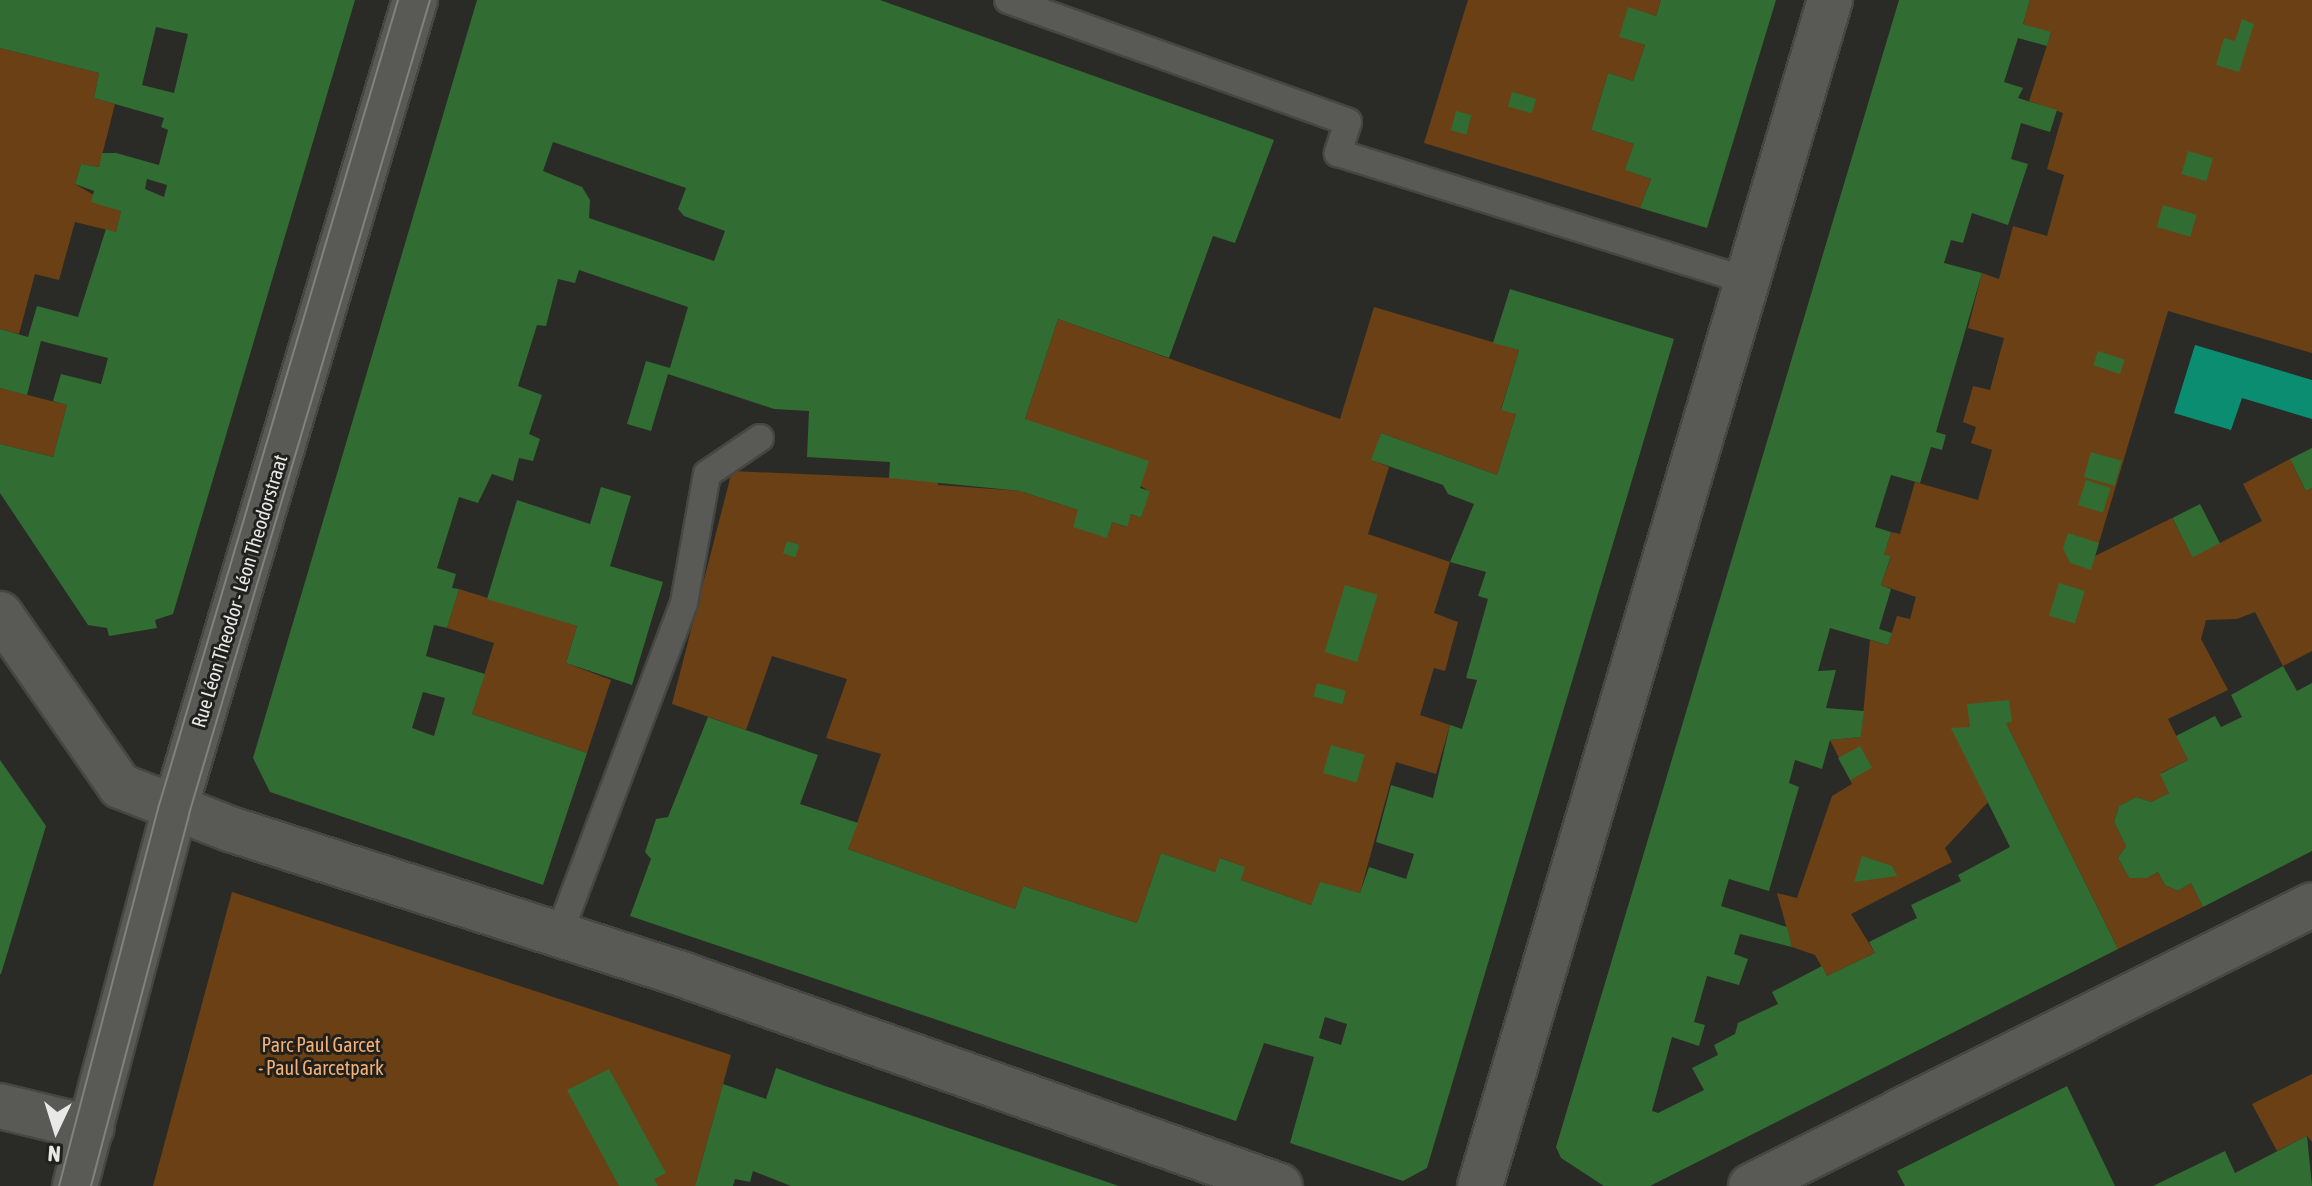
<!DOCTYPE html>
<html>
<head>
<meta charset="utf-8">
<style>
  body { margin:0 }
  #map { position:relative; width:2312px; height:1186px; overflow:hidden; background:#2a2b27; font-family:"Asap Condensed",sans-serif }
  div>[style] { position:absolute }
  .green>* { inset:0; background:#6c4015 }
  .water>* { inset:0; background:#0b8d71 }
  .building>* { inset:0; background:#316c32; transform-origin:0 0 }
  .roads { filter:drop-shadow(2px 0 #464643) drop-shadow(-2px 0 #464643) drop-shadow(0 2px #464643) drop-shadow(0 -2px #464643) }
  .lane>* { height:26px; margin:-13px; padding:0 13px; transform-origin:13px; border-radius:13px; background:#595a55 }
  .street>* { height:44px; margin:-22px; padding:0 22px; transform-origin:22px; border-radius:22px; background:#595a55 }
  .tram>* { height:2px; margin:-1px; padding:0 1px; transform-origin:1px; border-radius:1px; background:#81827e }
  span { translate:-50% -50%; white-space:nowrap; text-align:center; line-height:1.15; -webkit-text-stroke:6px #20211d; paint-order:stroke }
  .street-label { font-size:20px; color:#e8e9e6 }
  .park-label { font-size:20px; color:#f6b075 }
  .north { position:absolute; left:16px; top:1090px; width:80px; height:80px; -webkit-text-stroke:6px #20211d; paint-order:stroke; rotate:184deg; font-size:22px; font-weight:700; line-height:32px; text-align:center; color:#e8e9e6 }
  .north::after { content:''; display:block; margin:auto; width:28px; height:36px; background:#e8e9e6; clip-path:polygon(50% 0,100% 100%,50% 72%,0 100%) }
</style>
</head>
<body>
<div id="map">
  <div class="green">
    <i style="clip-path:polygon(1468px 0,1661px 0,1656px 16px,1628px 8px,1620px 37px,1645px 45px,1633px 81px,1608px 73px,1591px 130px,1634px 144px,1626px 170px,1651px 179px,1640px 208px,1424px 143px)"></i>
    <i style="clip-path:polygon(2030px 0,2312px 0,2312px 353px,2168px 311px,2095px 556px,2172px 518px,2192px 556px,2220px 543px,2262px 521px,2243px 484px,2290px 459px,2306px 491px,2312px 488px,2312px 651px,2283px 666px,2255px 612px,2237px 619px,2206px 620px,2201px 639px,2228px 690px,2168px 719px,2188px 760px,2161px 773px,2169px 793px,2151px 802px,2136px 797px,2119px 806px,2114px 822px,2126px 846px,2118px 858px,2129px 878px,2147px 878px,2158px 872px,2165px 885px,2178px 891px,2191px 883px,2203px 907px,2118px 949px,2006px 723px,1988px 802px,1945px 848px,1952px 862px,1851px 914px,1875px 953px,1827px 976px,1815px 955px,1792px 947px,1777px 893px,1797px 898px,1832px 796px,1852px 784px,1830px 740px,1861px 737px,1870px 640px,1888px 645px,1897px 616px,1910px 619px,1916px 597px,1881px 585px,1891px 557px,1884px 555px,1891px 532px,1900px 534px,1915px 482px,1978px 500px,1992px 450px,1971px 443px,1976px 427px,1963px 422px,1973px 386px,1990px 390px,2004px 338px,1968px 328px,1982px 273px,1999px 279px,2013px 226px,2047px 236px,2064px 175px,2047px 169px,2063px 113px,2029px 101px,2051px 33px,2023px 24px)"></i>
    <i style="clip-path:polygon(0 48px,99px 73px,94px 98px,115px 104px,99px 167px,81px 164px,75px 184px,121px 211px,116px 232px,75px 222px,59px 280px,35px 274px,19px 334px,0 329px)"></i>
    <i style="clip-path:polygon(1374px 307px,1519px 350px,1501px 409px,1516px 414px,1497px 475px,1381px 433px,1372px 460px,1389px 467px,1368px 534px,1450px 562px,1434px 613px,1458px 622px,1445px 671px,1434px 668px,1420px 715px,1450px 725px,1436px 774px,1396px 762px,1360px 893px,1320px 883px,1311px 905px,1241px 880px,1244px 867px,1221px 858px,1215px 872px,1161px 853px,1137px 923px,1023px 886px,1015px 909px,848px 849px,881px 754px,826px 738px,847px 679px,772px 656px,746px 730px,672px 704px,732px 471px,939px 480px,938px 485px,1020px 491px,1078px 510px,1107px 537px,1112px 522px,1126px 527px,1131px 514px,1141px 518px,1149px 491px,1025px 419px,1058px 319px,1340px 419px)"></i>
    <i style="clip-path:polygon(0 388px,67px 405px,53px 457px,0 444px)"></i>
    <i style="clip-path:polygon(459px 589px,577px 626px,566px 663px,611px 680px,587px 753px,472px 714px,494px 643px,447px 628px)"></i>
    <i style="clip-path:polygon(232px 892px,731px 1055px,695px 1186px,153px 1186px)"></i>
    <i style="clip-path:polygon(2312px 1074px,2312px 1142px,2307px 1136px,2277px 1151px,2252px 1104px)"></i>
  </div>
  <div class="water">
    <i style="clip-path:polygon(2195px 345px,2312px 380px,2312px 419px,2242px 398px,2231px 430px,2174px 413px)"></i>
  </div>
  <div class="building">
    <i style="clip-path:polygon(evenodd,0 0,355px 0,173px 614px,155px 620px,157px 628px,109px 636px,107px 628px,88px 625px,0 493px,0 444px,53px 457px,67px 405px,53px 401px,61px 374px,101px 384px,108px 358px,41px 341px,27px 395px,0 388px,0 329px,28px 337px,37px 306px,78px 317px,106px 229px,116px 232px,121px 211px,91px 202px,94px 191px,75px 184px,81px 164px,99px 167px,102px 153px,116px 153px,159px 165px,168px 130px,161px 127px,164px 118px,94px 98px,99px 73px,0 48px,0 0,156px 27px,188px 34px,174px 93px,142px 85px,156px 27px,0 0,147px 179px,167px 185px,164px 197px,145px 189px,147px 179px)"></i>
    <i style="clip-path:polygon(evenodd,477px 0,880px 0,1274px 140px,1235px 243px,1213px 236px,1169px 358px,1058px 319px,1025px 419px,1149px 461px,1140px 488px,1150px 491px,1141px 518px,1131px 514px,1127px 527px,1112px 522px,1107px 538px,1073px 527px,1078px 510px,1020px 491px,889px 478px,890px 462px,807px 457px,809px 411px,774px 409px,668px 374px,651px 431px,627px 424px,646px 361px,670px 368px,688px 307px,579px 270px,575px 283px,558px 279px,546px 326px,537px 325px,518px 386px,542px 395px,529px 434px,540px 439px,533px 461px,519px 458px,513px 481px,492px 474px,478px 503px,459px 497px,437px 568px,456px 574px,452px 588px,459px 589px,447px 628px,434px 625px,426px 656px,485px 674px,472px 714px,587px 753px,543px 885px,270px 792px,253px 758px,477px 0,553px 142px,686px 188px,678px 209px,684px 216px,725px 231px,714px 261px,589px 218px,590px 200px,582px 187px,543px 171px,553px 142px,477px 0,423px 692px,445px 698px,434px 736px,412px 728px,423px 692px)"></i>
    <i style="clip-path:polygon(1661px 0,1776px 0,1707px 228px,1640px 208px,1651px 179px,1625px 170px,1634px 144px,1591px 130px,1608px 73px,1633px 81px,1645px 45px,1619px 37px,1628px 7px,1656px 16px)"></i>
    <i style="clip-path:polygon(1899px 0,2030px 0,2023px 24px,2051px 32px,2047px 46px,2018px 38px,2004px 82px,2023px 88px,2018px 98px,2057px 110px,2050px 132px,2021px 123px,2011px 159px,2028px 164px,2008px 225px,1972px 213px,1963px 243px,1951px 240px,1944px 263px,1982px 273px,1936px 432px,1946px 435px,1942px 450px,1931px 447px,1920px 483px,1891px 475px,1875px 527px,1891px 532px,1884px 555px,1891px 556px,1881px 585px,1891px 589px,1879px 629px,1892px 633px,1888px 645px,1830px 628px,1818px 671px,1836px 670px,1826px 708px,1864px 711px,1861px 737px,1830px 740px,1822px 769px,1795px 760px,1789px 783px,1799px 787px,1769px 891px,1729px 879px,1721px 906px,1787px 927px,1792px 947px,1740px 934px,1734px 954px,1748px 959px,1739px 985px,1707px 976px,1694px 1022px,1705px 1025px,1699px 1046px,1672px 1037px,1652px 1111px,1658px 1113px,1704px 1090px,1692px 1068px,1718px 1055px,1714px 1045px,1735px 1034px,1738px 1023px,1778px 1004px,1772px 992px,1822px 966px,1827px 976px,1875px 953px,1869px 942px,1917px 918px,1911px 905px,1961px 881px,1958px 875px,2010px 847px,1951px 728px,1970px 727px,1967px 704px,2009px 700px,2012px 722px,2006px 723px,2118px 949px,1650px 1186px,1604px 1186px,1561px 1158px,1556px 1147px)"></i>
    <i style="clip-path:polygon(2242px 19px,2254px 24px,2239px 72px,2216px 65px,2224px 38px,2235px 41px)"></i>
    <i style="left:1512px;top:92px;width:25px;height:15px;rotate:16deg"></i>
    <i style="left:1456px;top:111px;width:16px;height:20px;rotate:15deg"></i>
    <i style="left:2188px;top:151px;width:26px;height:24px;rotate:16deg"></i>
    <i style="left:2163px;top:205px;width:35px;height:23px;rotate:16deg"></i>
    <i style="clip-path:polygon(evenodd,1510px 289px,1674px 339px,1427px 1168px,1403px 1181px,1290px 1143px,1314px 1057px,1264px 1043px,1236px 1121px,630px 916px,651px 859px,645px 852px,656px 819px,668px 817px,708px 717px,818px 755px,800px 804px,858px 823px,848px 849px,1015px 909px,1023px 886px,1137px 923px,1161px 853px,1215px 872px,1220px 858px,1245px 867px,1241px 880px,1311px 905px,1320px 882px,1360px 893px,1369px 867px,1406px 879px,1414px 854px,1376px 842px,1391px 785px,1433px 798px,1450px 725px,1462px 729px,1477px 680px,1466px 678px,1488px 599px,1478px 596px,1486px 572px,1450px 562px,1474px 504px,1448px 494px,1443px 485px,1371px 460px,1381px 433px,1497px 475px,1516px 414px,1501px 410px,1519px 350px,1493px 343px,1510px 289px,1325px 1017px,1347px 1024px,1341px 1045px,1319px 1038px,1325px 1017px)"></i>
    <i style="left:2098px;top:351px;width:28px;height:15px;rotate:18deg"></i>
    <i style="clip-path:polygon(2312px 448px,2312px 488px,2306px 491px,2290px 459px)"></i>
    <i style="left:2091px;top:452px;width:32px;height:26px;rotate:16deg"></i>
    <i style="left:2086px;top:480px;width:26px;height:26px;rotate:18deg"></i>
    <i style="clip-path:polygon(601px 487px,631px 496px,610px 566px,663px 582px,632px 685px,566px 663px,577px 626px,487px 599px,517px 500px,590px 524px)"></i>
    <i style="left:2200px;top:504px;width:44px;height:31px;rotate:63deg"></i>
    <i style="clip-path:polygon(2068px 533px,2099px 543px,2091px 570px,2070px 563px,2063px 548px)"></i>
    <i style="left:787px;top:541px;width:13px;height:13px;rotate:18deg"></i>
    <i style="left:2059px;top:583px;width:27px;height:34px;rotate:17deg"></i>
    <i style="left:1345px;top:585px;width:34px;height:70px;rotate:17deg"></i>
    <i style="clip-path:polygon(2283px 666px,2297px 691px,2312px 683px,2312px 851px,2203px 907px,2191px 883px,2178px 891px,2165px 885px,2158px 872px,2147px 878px,2129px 878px,2118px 858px,2126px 846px,2114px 822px,2119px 806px,2136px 797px,2151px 802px,2169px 793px,2160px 774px,2188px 760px,2176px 736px,2215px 716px,2221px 727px,2242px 717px,2231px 695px)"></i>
    <i style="left:1317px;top:683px;width:30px;height:14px;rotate:15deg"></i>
    <i style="left:1331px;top:745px;width:35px;height:29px;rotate:16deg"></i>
    <i style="left:1860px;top:746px;width:25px;height:25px;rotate:61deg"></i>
    <i style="clip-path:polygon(0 760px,46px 826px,1px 974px,0 974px)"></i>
    <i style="clip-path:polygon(1862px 856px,1892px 866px,1897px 876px,1854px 882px)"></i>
    <i style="clip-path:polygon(776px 1068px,825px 1086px,1119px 1186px,791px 1186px,753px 1171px,750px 1182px,735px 1179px,733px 1186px,695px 1186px,723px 1084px,766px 1099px)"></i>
    <i style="clip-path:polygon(609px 1069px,666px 1173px,654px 1179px,658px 1186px,619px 1186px,567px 1090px)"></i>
    <i style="clip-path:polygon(2067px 1086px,2115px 1186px,1905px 1186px,1897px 1171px)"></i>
    <i style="clip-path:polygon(2307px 1136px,2312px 1186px,2153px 1186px,2225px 1151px,2235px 1173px)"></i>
  </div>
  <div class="roads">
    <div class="lane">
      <i style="left:1008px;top:0;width:361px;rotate:19.7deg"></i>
      <i style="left:1348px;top:122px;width:33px;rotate:108deg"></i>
      <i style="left:1338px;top:153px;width:426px;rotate:17.3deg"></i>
      <i style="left:559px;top:934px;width:354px;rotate:-69.3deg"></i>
      <i style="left:684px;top:603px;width:131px;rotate:-79.9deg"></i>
      <i style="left:707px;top:474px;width:64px;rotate:-34.2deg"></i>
    </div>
    <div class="street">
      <i style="left:0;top:614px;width:210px;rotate:55.1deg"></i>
      <i style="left:120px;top:786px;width:118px;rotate:21.4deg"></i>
      <i style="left:230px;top:829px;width:477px;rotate:17.8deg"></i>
      <i style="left:684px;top:975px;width:632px;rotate:19.5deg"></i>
      <i style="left:0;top:1106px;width:94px;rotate:13.6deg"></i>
      <i style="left:75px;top:1186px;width:391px;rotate:-75.2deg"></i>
      <i style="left:175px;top:808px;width:843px;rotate:-73.46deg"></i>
      <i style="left:1480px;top:1186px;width:1237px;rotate:-73.56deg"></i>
      <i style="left:1751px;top:1186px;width:627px;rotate:-26.61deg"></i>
    </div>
  </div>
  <div class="tram">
    <i style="left:59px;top:1186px;width:397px;rotate:-75.3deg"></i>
    <i style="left:160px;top:802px;width:837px;rotate:-73.47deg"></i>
    <i style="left:91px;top:1186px;width:385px;rotate:-75.2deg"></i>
    <i style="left:189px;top:814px;width:849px;rotate:-73.51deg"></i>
  </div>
  <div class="street-label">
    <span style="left:239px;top:591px;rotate:-73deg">Rue Léon Theodor - Léon Theodorstraat</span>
  </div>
  <div class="park-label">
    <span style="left:321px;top:1056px">Parc Paul Garcet<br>- Paul Garcetpark</span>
  </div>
  <div class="north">N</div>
</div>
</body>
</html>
